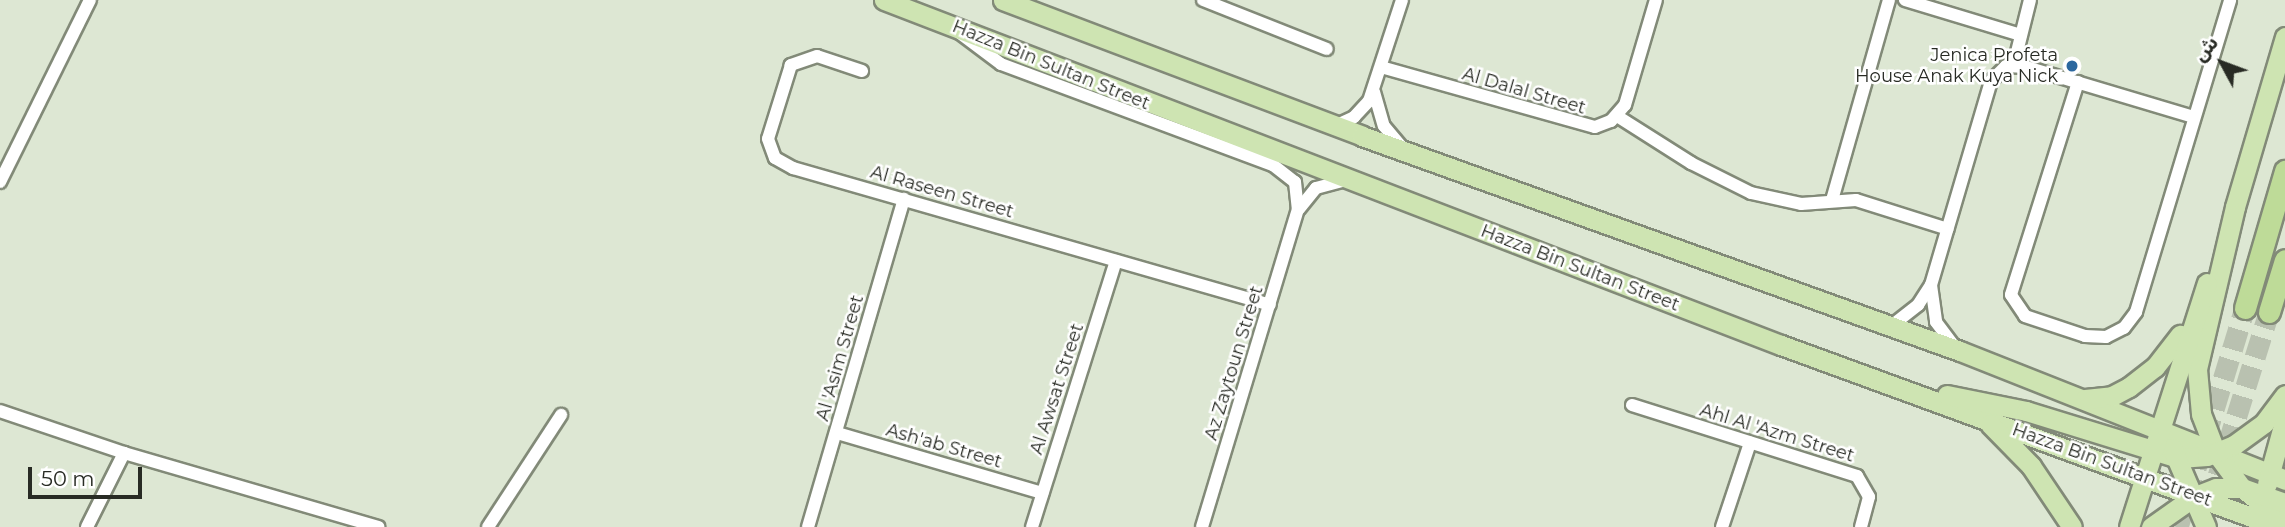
<!DOCTYPE html>
<html>
<head>
<meta charset="utf-8">
<style>
  body { margin:0 }
  #map { position:relative; width:2285px; height:527px; overflow:hidden; background:#dde7d3; font-family:Montserrat,"Noto Sans Arabic",sans-serif }
  div>[style] { position:absolute }
  .trunk-tunnel>* { height:21px; margin-top:-10.5px; transform-origin:0; background:repeating-linear-gradient(90deg,#b9c1b0 0 21px,transparent 0 31px) }
  .roads { filter:drop-shadow(2px 0 #828a78) drop-shadow(-2px 0 #828a78) drop-shadow(0 2px #828a78) drop-shadow(0 -2px #828a78) }
  .minor>* { height:12px; margin:-6px; padding:0 6px; transform-origin:6px; border-radius:6px; background:#fff }
  .primary>* { height:19px; margin:-9.5px; padding:0 9.5px; transform-origin:9.5px; border-radius:9.5px; background:#cee4b2 }
  .trunk>* { height:21px; margin:-10.5px; padding:0 10.5px; transform-origin:10.5px; border-radius:10.5px; background:#bedb98 }
  .dots>* { width:19px; height:19px; translate:-50% -50%; box-sizing:border-box; border:4px solid #fff; border-radius:50% }
  span { translate:-50% -50%; white-space:nowrap; text-align:center; line-height:1.15; -webkit-text-stroke:5px #fff; paint-order:stroke }
  .poi-label { font-size:18px; color:#282b24 }
  .right { translate:-100% -50%; text-align:right }
  .street-label { font-size:18px; color:#282b24 }
  .north { position:absolute; left:2187px; top:28px; width:70px; height:70px; -webkit-text-stroke:5px #fff; paint-order:stroke; rotate:311deg; font-size:19px; font-weight:700; line-height:28px; text-align:center; color:#282b24 }
  .north::after { content:''; display:block; margin:auto; width:24px; height:32px; background:#282b24; clip-path:polygon(50% 0,100% 100%,50% 72%,0 100%) }
  .scale { position:absolute; left:28px; top:467px; width:114px; height:32px; box-sizing:border-box; border:4px solid #282b24; border-top:0; padding-left:9px; font-size:21px; line-height:24px; white-space:nowrap; color:#282b24; -webkit-text-stroke:5px #fff; paint-order:stroke }
</style>
</head>
<body>
<div id="map">
  <div class="trunk-tunnel">
    <i style="left:2209px;top:505px;width:202px;rotate:-72.7deg"></i>
    <i style="left:2178px;top:527px;width:229px;rotate:-73deg"></i>
  </div>
  <div class="roads">
    <div class="minor">
      <i style="left:1203px;top:0;width:133px;rotate:21.6deg"></i>
      <i style="left:1905px;top:0;width:121px;rotate:16.8deg"></i>
      <i style="left:957px;top:31px;width:55px;rotate:36.9deg"></i>
      <i style="left:1001px;top:64px;width:290px;rotate:20.4deg"></i>
      <i style="left:1273px;top:165px;width:28px;rotate:38deg"></i>
      <i style="left:1295px;top:182px;width:27px;rotate:84deg"></i>
      <i style="left:1298px;top:209px;width:332px;rotate:106.8deg"></i>
      <i style="left:2014px;top:64px;width:66px;rotate:-76deg"></i>
      <i style="left:1381px;top:67px;width:222px;rotate:15.7deg"></i>
      <i style="left:1595px;top:127px;width:17px;rotate:-21deg"></i>
      <i style="left:1611px;top:121px;width:21px;rotate:-49deg"></i>
      <i style="left:1625px;top:105px;width:109px;rotate:-73.6deg"></i>
      <i style="left:862px;top:71px;width:47px;rotate:-161.6deg"></i>
      <i style="left:817px;top:56px;width:28px;rotate:161deg"></i>
      <i style="left:791px;top:65px;width:77px;rotate:107.3deg"></i>
      <i style="left:768px;top:139px;width:20px;rotate:70deg"></i>
      <i style="left:775px;top:158px;width:21px;rotate:29deg"></i>
      <i style="left:793px;top:168px;width:496px;rotate:16deg"></i>
      <i style="left:2078px;top:82px;width:223px;rotate:107.5deg"></i>
      <i style="left:2011px;top:295px;width:25px;rotate:56deg"></i>
      <i style="left:2025px;top:316px;width:63px;rotate:18.4deg"></i>
      <i style="left:2085px;top:336px;width:21px;rotate:3deg"></i>
      <i style="left:2106px;top:337px;width:20px;rotate:-27deg"></i>
      <i style="left:2124px;top:328px;width:20px;rotate:-53deg"></i>
      <i style="left:2136px;top:312px;width:326px;rotate:-73.2deg"></i>
      <i style="left:1374px;top:92px;width:35px;rotate:74deg"></i>
      <i style="left:1384px;top:126px;width:26px;rotate:50deg"></i>
      <i style="left:1617px;top:116px;width:88px;rotate:32.4deg"></i>
      <i style="left:1691px;top:163px;width:67px;rotate:26.6deg"></i>
      <i style="left:1751px;top:193px;width:51px;rotate:12.4deg"></i>
      <i style="left:1801px;top:204px;width:55px;rotate:-4.2deg"></i>
      <i style="left:1856px;top:200px;width:96px;rotate:17.5deg"></i>
      <i style="left:1335px;top:126px;width:21px;rotate:-25deg"></i>
      <i style="left:1354px;top:117px;width:22px;rotate:-47deg"></i>
      <i style="left:1369px;top:101px;width:106px;rotate:-71.9deg"></i>
      <i style="left:0;top:182px;width:203px;rotate:-63.7deg"></i>
      <i style="left:1832px;top:200px;width:208px;rotate:-74.1deg"></i>
      <i style="left:1299px;top:209px;width:27px;rotate:-51deg"></i>
      <i style="left:1316px;top:188px;width:31px;rotate:-15deg"></i>
      <i style="left:1931px;top:285px;width:37px;rotate:82deg"></i>
      <i style="left:1936px;top:322px;width:31px;rotate:53deg"></i>
      <i style="left:1890px;top:327px;width:36px;rotate:-38deg"></i>
      <i style="left:1918px;top:305px;width:24px;rotate:-57deg"></i>
      <i style="left:1931px;top:285px;width:213px;rotate:-73.6deg"></i>
      <i style="left:1991px;top:81px;width:21px;rotate:-45deg"></i>
      <i style="left:2006px;top:66px;width:20px;rotate:3deg"></i>
      <i style="left:2026px;top:67px;width:175px;rotate:16.6deg"></i>
      <i style="left:1632px;top:405px;width:236px;rotate:17.5deg"></i>
      <i style="left:1857px;top:476px;width:24px;rotate:60deg"></i>
      <i style="left:1869px;top:497px;width:31px;rotate:105deg"></i>
      <i style="left:0;top:411px;width:131px;rotate:18.7deg"></i>
      <i style="left:124px;top:453px;width:265px;rotate:16.2deg"></i>
      <i style="left:837px;top:433px;width:214px;rotate:16.3deg"></i>
      <i style="left:87px;top:527px;width:83px;rotate:-63.4deg"></i>
      <i style="left:488px;top:527px;width:134px;rotate:-56.9deg"></i>
      <i style="left:808px;top:527px;width:342px;rotate:-73.7deg"></i>
      <i style="left:1032px;top:527px;width:279px;rotate:-72.5deg"></i>
      <i style="left:1722px;top:527px;width:89px;rotate:-71.6deg"></i>
    </div>
    <div class="primary">
      <i style="left:884px;top:0;width:961px;rotate:21.04deg"></i>
      <i style="left:1781px;top:345px;width:530px;rotate:20.08deg"></i>
      <i style="left:1003px;top:0;width:384px;rotate:20.7deg"></i>
      <i style="left:1362px;top:136px;width:635px;rotate:19.78deg"></i>
      <i style="left:1960px;top:351px;width:350px;rotate:21.6deg"></i>
      <i style="left:2285px;top:37px;width:177px;rotate:106.4deg"></i>
      <i style="left:2235px;top:207px;width:166px;rotate:103.2deg"></i>
      <i style="left:2197px;top:369px;width:45px;rotate:84.9deg"></i>
      <i style="left:2201px;top:414px;width:42px;rotate:69deg"></i>
      <i style="left:2216px;top:453px;width:44px;rotate:53.4deg"></i>
      <i style="left:2242px;top:488px;width:55px;rotate:38.3deg"></i>
      <i style="left:1947px;top:395px;width:81px;rotate:11.4deg"></i>
      <i style="left:2026px;top:411px;width:160px;rotate:17.1deg"></i>
      <i style="left:2179px;top:458px;width:28px;rotate:-4deg"></i>
      <i style="left:2207px;top:456px;width:29px;rotate:-22deg"></i>
      <i style="left:2234px;top:445px;width:37px;rotate:-36deg"></i>
      <i style="left:2264px;top:423px;width:35px;rotate:-53deg"></i>
      <i style="left:2085px;top:399px;width:27px;rotate:-6deg"></i>
      <i style="left:2112px;top:396px;width:19px;rotate:-28deg"></i>
      <i style="left:2129px;top:387px;width:33px;rotate:-38deg"></i>
      <i style="left:2155px;top:367px;width:41px;rotate:-52deg"></i>
      <i style="left:1990px;top:424px;width:59px;rotate:45.7deg"></i>
      <i style="left:2031px;top:466px;width:73px;rotate:56.1deg"></i>
      <i style="left:2172px;top:448px;width:86px;rotate:66.7deg"></i>
      <i style="left:2267px;top:484px;width:68px;rotate:-74.7deg"></i>
      <i style="left:2129px;top:527px;width:256px;rotate:-72.3deg"></i>
      <i style="left:2151px;top:527px;width:54px;rotate:-35.2deg"></i>
      <i style="left:2195px;top:496px;width:22px;rotate:-21deg"></i>
      <i style="left:2216px;top:488px;width:26px"></i>
      <i style="left:2242px;top:488px;width:46px;rotate:19.2deg"></i>
    </div>
    <div class="trunk">
      <i style="left:2245px;top:308px;width:143px;rotate:-73.7deg"></i>
      <i style="left:2269px;top:312px;width:54px;rotate:-72.9deg"></i>
    </div>
  </div>
  <div class="dots">
    <i style="left:2072px;top:66px;background:#2b679e"></i>
  </div>
  <div class="poi-label">
    <span class="right" style="left:2058px;top:66px">Jenica Profeta<br>House Anak Kuya Nick</span>
  </div>
  <div class="street-label">
    <span style="left:1051px;top:65px;rotate:22deg">Hazza Bin Sultan Street</span>
    <span style="left:1524px;top:91px;rotate:16deg">Al Dalal Street</span>
    <span style="left:942px;top:192px;rotate:16deg">Al Raseen Street</span>
    <span style="left:1580px;top:268px;rotate:21deg">Hazza Bin Sultan Street</span>
    <span style="left:840px;top:358px;rotate:-74deg">Al 'Asim Street</span>
    <span style="left:1234px;top:363px;rotate:-73deg">Az Zaytoun Street</span>
    <span style="left:1057px;top:389px;rotate:-72deg">Al Awsat Street</span>
    <span style="left:1777px;top:433px;rotate:17deg">Ahl Al 'Azm Street</span>
    <span style="left:944px;top:446px;rotate:16deg">Ash'ab Street</span>
    <span style="left:2112px;top:465px;rotate:20deg">Hazza Bin Sultan Street</span>
  </div>
  <div class="north">ش</div>
  <div class="scale">50 m</div>
</div>
</body>
</html>
